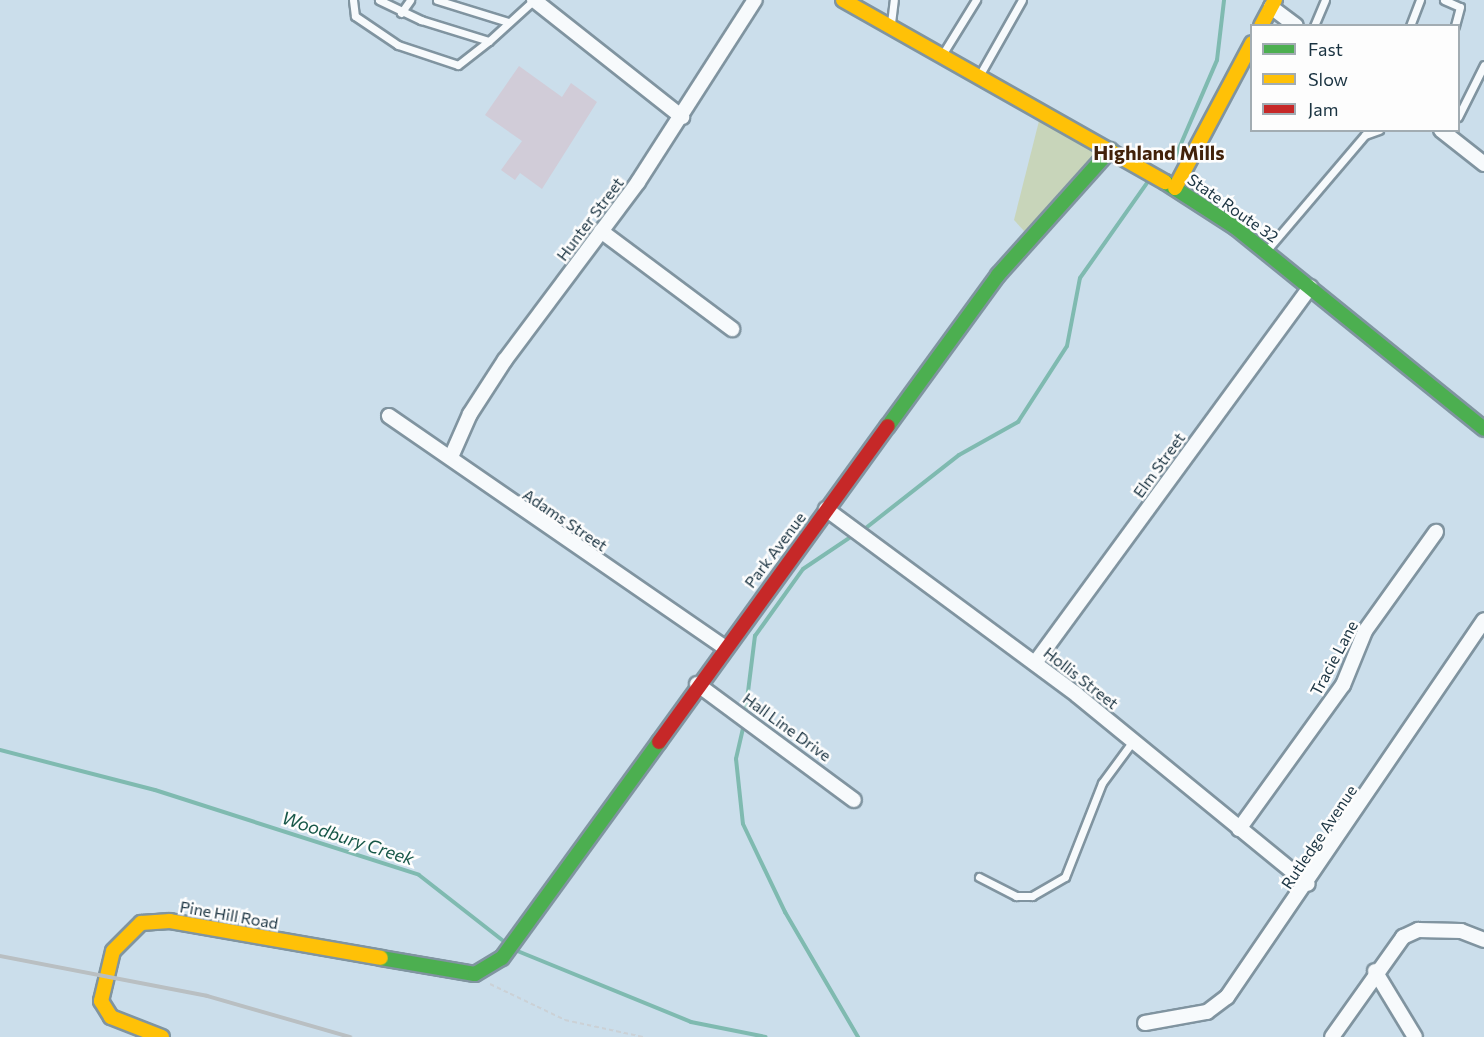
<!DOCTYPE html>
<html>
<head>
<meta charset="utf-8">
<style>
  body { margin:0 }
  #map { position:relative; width:1484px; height:1037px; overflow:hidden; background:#cbdeeb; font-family:Commissioner,sans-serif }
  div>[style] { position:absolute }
  .green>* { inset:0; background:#c8d5ba }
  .stream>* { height:4px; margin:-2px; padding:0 2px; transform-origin:2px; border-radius:2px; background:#7fbab0 }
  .building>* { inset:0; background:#d1ccd8 }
  .path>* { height:2px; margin-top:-1px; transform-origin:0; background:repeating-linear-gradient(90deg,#cbd1d6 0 4.5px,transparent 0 7.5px) }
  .roads { filter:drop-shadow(2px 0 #8094a0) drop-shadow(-2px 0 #8094a0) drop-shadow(0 2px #8094a0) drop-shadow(0 -2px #8094a0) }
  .lane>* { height:7px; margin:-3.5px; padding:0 3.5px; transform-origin:3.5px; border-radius:3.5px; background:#f7fafc }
  .street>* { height:14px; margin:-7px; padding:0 7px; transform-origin:7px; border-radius:7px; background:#f7fafc }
  .fast>* { height:14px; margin:-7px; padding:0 7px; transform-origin:7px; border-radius:7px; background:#4caf50 }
  .slow>* { height:14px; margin:-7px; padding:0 7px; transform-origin:7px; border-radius:7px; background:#ffc107 }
  .jam>* { height:14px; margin:-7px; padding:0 7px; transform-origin:7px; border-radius:7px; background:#c62828 }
  .rail>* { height:4px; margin:-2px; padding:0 2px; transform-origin:2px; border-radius:2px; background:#b9bfc2 }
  span { translate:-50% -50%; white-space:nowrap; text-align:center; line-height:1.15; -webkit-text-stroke:5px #fdfdfd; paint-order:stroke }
  .street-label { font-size:16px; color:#1a3341 }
  .water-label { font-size:18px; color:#175748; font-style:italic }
  .quarter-label { font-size:20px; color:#42220a; font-weight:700 }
  .legend { position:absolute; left:1250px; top:24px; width:210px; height:108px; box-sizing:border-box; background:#fdfdfd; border:2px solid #a2acb2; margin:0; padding:8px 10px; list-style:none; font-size:18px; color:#1a3341 }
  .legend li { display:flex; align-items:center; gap:12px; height:30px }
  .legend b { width:30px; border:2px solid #a2acb2 }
</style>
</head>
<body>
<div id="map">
  <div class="green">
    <i style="clip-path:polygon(1040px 117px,1102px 150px,1025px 232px,1014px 220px)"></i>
  </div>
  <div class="stream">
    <i style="left:1174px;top:160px;width:109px;rotate:-66.7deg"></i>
    <i style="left:1217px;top:60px;width:60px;rotate:-83.3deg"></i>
    <i style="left:862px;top:531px;width:123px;rotate:-38.1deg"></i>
    <i style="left:959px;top:455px;width:68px;rotate:-29.2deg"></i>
    <i style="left:1018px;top:422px;width:90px;rotate:-57.2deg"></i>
    <i style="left:1067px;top:346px;width:69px;rotate:-79.2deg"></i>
    <i style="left:1080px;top:278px;width:116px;rotate:-54.8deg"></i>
    <i style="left:745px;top:716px;width:81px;rotate:-82.9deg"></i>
    <i style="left:755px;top:636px;width:82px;rotate:-54.4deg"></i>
    <i style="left:803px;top:569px;width:63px;rotate:-33.9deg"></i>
    <i style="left:744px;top:724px;width:36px;rotate:103deg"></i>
    <i style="left:736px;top:759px;width:65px;rotate:83.9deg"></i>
    <i style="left:743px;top:824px;width:98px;rotate:64.5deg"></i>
    <i style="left:785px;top:912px;width:145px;rotate:59.7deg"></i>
    <i style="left:0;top:750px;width:160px;rotate:14.5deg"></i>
    <i style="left:155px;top:790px;width:277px;rotate:17.8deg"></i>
    <i style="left:419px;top:875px;width:110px;rotate:38deg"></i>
    <i style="left:515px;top:950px;width:190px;rotate:22.2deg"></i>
    <i style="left:691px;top:1022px;width:76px;rotate:11.3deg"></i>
  </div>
  <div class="building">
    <i style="clip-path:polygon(519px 66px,562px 97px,571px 83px,597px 102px,542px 189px,520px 173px,515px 180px,501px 170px,522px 141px,485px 115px)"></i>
  </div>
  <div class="path">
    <i style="left:490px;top:984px;width:83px;rotate:25.6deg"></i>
    <i style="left:565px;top:1020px;width:80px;rotate:12.3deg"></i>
  </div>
  <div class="roads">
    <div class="lane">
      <i style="left:353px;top:0;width:16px;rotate:83deg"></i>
      <i style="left:355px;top:16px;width:52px;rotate:34deg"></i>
      <i style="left:398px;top:45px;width:63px;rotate:18.4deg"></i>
      <i style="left:458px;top:65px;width:39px;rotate:-38deg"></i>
      <i style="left:379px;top:0;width:47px;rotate:25.5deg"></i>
      <i style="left:421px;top:20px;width:71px;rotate:17.2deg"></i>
      <i style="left:489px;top:41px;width:61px;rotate:-42.3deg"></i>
      <i style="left:437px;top:0;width:74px;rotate:17.2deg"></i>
      <i style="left:1444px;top:0;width:17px;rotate:24deg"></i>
      <i style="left:1460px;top:7px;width:20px;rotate:105deg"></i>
      <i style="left:401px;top:13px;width:16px;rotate:-55deg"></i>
      <i style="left:891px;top:23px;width:23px;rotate:-83deg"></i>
      <i style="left:1314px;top:26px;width:28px;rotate:-67deg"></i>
      <i style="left:1410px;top:26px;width:28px;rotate:-69deg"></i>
      <i style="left:942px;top:55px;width:65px;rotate:-58.3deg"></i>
      <i style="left:979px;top:76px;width:87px;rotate:-60.5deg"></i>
      <i style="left:1458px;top:117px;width:58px;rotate:-63.4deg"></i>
      <i style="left:1267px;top:250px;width:151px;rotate:-49.6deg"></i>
      <i style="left:1365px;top:135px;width:15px;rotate:-20deg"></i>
      <i style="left:979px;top:877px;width:42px;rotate:27.2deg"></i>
      <i style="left:1016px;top:896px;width:16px"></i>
      <i style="left:1032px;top:896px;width:38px;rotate:-30deg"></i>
      <i style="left:1065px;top:877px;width:101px;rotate:-68.5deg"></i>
      <i style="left:1102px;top:783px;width:52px;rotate:-53.6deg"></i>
    </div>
    <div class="street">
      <i style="left:534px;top:0;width:189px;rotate:38.3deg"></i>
      <i style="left:1271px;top:7px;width:31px;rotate:37deg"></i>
      <i style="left:1441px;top:130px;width:55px;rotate:38.3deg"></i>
      <i style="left:601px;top:231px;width:164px;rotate:36.8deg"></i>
      <i style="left:389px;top:416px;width:407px;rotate:34.6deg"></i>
      <i style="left:451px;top:457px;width:47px;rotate:-66.2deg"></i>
      <i style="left:470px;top:414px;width:64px;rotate:-57.1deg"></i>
      <i style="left:505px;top:360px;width:222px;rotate:-53.2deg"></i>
      <i style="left:638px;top:182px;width:216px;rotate:-57.3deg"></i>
      <i style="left:826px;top:509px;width:312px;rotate:36.5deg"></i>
      <i style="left:1077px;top:695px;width:298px;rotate:39.3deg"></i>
      <i style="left:1035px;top:663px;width:466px;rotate:-53.8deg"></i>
      <i style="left:697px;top:684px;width:195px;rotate:36.5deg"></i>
      <i style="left:1239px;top:829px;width:178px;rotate:-54.2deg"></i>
      <i style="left:1343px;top:685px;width:58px;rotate:-67.8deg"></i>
      <i style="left:1365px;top:631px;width:122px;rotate:-54.4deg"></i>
      <i style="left:1375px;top:971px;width:77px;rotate:58.8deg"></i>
      <i style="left:1145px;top:1023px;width:63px;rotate:-10.1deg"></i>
      <i style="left:1207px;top:1012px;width:25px;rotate:-37deg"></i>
      <i style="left:1227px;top:997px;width:456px;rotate:-55.7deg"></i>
      <i style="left:1332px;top:1037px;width:123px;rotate:-54.6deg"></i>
      <i style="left:1403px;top:937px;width:17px;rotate:-25deg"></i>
      <i style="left:1418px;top:930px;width:43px;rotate:1.3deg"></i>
      <i style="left:1461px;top:931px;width:25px;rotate:21deg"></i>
    </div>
    <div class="fast">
      <i style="left:1165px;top:182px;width:85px;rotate:32.9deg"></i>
      <i style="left:1236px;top:228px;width:319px;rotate:39deg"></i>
      <i style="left:888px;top:426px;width:187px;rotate:-53.9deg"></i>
      <i style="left:998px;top:275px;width:168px;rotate:-48.1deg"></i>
      <i style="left:381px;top:958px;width:95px;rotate:9.7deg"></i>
      <i style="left:475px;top:974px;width:31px;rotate:-31deg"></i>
      <i style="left:502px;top:958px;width:267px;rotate:-54deg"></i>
    </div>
    <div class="slow">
      <i style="left:843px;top:0;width:370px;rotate:29.5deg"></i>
      <i style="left:1261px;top:26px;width:30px;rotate:-62deg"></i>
      <i style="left:1175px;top:188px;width:164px;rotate:-62deg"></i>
      <i style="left:162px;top:1037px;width:55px;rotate:-158.6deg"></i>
      <i style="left:111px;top:1017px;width:19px;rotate:-122deg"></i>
      <i style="left:101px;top:1001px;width:51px;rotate:-76.5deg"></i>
      <i style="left:113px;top:951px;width:40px;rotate:-45deg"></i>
      <i style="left:141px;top:923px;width:29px;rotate:-4deg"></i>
      <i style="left:170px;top:921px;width:214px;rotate:9.9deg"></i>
    </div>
    <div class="jam">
      <i style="left:659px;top:742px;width:390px;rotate:-54.1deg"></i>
    </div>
  </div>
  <div class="rail">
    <i style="left:0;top:956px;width:211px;rotate:10.9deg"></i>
    <i style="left:207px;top:996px;width:149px;rotate:16deg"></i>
  </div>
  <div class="street-label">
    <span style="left:1233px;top:208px;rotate:35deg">State Route 32</span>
    <span style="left:590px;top:219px;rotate:-53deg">Hunter Street</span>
    <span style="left:1159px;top:465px;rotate:-54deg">Elm Street</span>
    <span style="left:565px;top:520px;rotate:34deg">Adams Street</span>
    <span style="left:775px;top:550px;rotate:-53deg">Park Avenue</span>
    <span style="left:1334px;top:658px;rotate:-62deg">Tracie Lane</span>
    <span style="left:1081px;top:678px;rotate:38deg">Hollis Street</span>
    <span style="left:787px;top:727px;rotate:36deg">Hall Line Drive</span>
    <span style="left:1319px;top:837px;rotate:-56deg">Rutledge Avenue</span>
    <span style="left:229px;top:915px;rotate:10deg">Pine Hill Road</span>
  </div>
  <div class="water-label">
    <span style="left:348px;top:838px;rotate:18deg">Woodbury Creek</span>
  </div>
  <div class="quarter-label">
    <span style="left:1159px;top:152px">Highland Mills</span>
  </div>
  <ul class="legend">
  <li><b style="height:8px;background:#4caf50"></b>Fast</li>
  <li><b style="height:8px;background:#ffc107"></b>Slow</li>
  <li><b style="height:8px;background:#c62828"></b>Jam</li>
  </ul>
</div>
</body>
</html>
